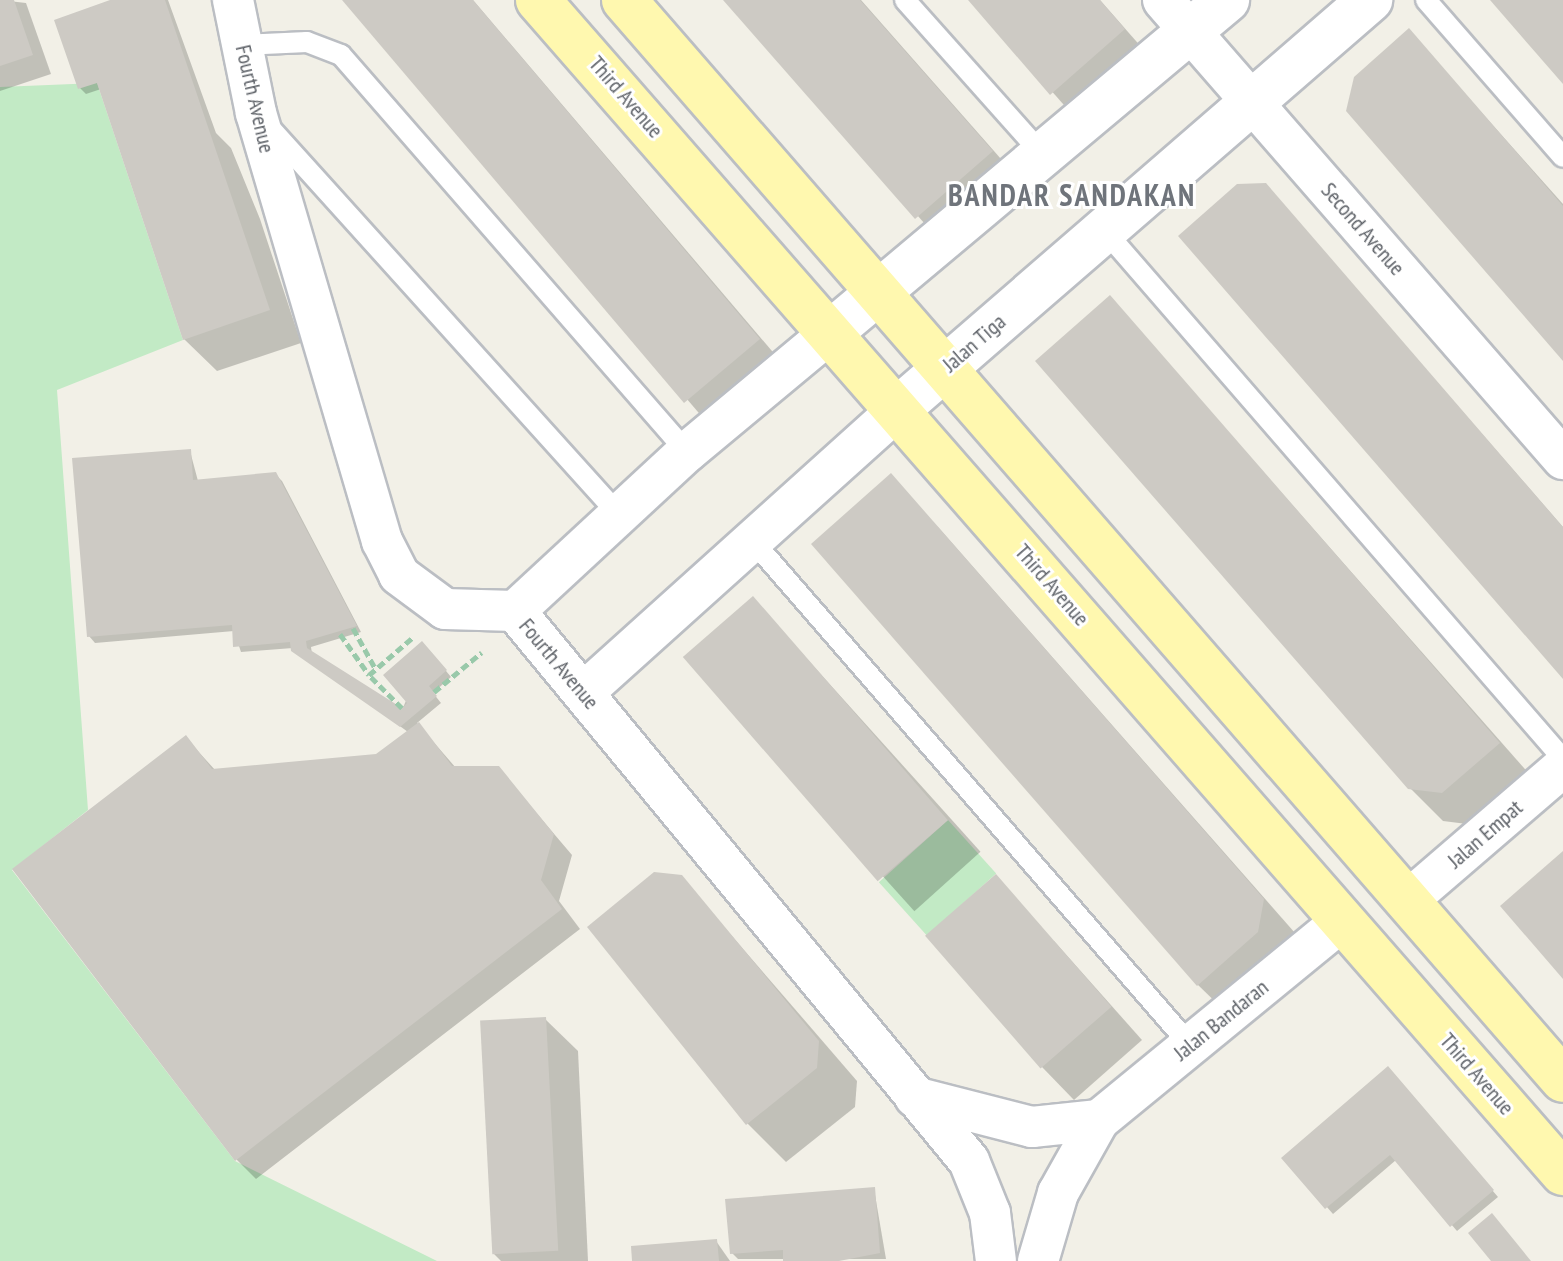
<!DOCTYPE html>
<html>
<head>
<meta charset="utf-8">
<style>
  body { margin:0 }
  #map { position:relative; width:1563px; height:1261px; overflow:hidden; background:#f2f0e7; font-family:"PT Sans Narrow",sans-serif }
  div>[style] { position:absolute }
  .green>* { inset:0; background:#c2eac5; transform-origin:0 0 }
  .shadow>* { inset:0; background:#0003; transform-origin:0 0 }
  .building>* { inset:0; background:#cdcac4; transform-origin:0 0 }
  .path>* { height:5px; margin-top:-2.5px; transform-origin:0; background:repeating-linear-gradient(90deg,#99c9aa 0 8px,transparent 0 12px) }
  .roads { filter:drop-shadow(2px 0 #bbbec3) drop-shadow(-2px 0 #bbbec3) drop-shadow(0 2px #bbbec3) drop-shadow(0 -2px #bbbec3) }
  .service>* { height:20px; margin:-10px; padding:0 10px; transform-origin:10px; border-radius:10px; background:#fff }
  .minor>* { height:40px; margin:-20px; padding:0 20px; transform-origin:20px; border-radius:20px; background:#fff }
  .tertiary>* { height:44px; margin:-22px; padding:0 22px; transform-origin:22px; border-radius:22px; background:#fff }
  .primary>* { height:44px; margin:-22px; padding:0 22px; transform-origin:22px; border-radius:22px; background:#fff8af }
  span { translate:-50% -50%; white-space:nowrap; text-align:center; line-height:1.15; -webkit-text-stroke:6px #fff; paint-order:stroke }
  .street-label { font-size:22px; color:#5e6268 }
  .district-label { font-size:30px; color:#6f747b; font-weight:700; letter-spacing:2px }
</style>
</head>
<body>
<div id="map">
  <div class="green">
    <i style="clip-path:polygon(97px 83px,183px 340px,57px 390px,88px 810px,12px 870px,235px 1161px,437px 1261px,0 1261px,0 87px)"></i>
    <i style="left:948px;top:820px;width:72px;height:93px;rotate:48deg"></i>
  </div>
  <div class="shadow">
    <i style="clip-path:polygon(0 0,26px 3px,51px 74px,0 91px)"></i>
    <i style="clip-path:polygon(116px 0,168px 0,216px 133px,231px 148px,260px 219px,301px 343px,217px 371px,184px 339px,101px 89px,86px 94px,80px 88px)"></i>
    <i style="clip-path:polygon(345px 0,473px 0,783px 364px,710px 426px)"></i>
    <i style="clip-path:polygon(726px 0,861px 0,1016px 176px,941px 242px)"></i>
    <i style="clip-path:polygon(971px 0,1100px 0,1143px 49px,1071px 113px)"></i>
    <i style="clip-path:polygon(1409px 31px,1563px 204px,1563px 358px)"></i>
    <i style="clip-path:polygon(1265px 185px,1563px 527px,1563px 676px)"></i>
    <i style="clip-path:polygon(1110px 298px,1531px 776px,1475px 825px,1443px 821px,1410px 788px)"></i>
    <i style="clip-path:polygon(190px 451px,198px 481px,276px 475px,282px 481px,361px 632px,311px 647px,312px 654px,402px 710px,428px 649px,451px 677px,433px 693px,441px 703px,417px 723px,456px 768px,498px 768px,572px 855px,559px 901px,580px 929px,256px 1179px,237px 1160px,186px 738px,216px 771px,375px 756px,408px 732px,293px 648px,241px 652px,234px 631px,95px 643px,89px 636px)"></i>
    <i style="clip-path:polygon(937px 526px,1295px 933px,1290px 964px,1231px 1017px,1198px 985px)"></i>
    <i style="left:753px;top:599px;width:340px;height:89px;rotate:48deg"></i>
    <i style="clip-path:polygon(681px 877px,857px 1081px,855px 1107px,786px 1162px,747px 1123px)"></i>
    <i style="clip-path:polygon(1054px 941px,1142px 1040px,1074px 1100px,1042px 1067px)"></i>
    <i style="clip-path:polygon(545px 1019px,578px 1051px,588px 1261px,501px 1261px,494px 1254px)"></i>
    <i style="clip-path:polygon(1394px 1075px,1498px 1197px,1457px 1231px,1396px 1160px,1333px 1214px,1284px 1158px)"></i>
    <i style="clip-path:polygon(874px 1189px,886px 1259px,738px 1259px,732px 1253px)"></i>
    <i style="clip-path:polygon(716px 1241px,730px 1261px,634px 1261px)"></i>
  </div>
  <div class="building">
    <i style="clip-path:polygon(0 0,14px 0,33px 55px,0 66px)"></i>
    <i style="clip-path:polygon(110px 0,165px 0,270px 310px,183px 340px,97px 83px,78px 89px,54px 20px)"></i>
    <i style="clip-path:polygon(342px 0,473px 0,760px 339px,684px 403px)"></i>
    <i style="clip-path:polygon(723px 0,860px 0,993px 151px,915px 219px)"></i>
    <i style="clip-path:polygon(968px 0,1100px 0,1125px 29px,1050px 95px)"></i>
    <i style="clip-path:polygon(1490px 0,1563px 0,1563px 84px,1516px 30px)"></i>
    <i style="clip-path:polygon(1409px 28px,1563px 206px,1563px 361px,1346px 111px,1354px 77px)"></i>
    <i style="clip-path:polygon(1266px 183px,1563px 527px,1563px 679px,1178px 236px,1237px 184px)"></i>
    <i style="clip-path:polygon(1110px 295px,1500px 743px,1442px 793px,1408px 789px,1035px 361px)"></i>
    <i style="clip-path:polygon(191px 449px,193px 480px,276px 472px,357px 626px,306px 641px,307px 648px,402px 708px,407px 703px,383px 675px,422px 641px,447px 670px,429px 686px,437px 696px,400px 727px,291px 651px,290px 642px,233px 647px,232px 625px,87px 637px,72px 458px)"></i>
    <i style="clip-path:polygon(891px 473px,1264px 899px,1258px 932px,1197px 986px,811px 544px)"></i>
    <i style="left:753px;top:596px;width:297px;height:93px;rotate:49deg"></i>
    <i style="clip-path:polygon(419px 722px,452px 766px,499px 766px,554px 834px,541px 880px,562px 909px,235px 1161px,12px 869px,186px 735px,212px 769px,376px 754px)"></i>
    <i style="clip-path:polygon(1563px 851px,1563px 979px,1500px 906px)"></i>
    <i style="clip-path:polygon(654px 872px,682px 875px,819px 1041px,817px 1068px,746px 1125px,587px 927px)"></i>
    <i style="left:996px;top:874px;width:176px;height:94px;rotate:49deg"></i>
    <i style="left:546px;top:1017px;width:234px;height:66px;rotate:87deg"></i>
    <i style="clip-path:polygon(1388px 1066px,1494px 1190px,1450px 1227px,1390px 1155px,1325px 1209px,1281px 1158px)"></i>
    <i style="clip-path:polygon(875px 1187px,880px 1253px,839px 1261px,783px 1261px,783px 1250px,730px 1254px,725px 1199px)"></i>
    <i style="clip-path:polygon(1492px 1213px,1531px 1261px,1491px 1261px,1468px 1233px)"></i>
    <i style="clip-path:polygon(717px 1239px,719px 1261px,632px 1261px,631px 1246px)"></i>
  </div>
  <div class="path">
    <i style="left:353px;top:628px;width:46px;rotate:61.2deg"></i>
    <i style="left:340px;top:634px;width:50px;rotate:54.7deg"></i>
    <i style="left:434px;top:692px;width:62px;rotate:-39.8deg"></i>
    <i style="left:402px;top:708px;width:47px;rotate:-135deg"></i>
    <i style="left:369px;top:675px;width:57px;rotate:-40.7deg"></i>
  </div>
  <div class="roads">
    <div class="service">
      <i style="left:905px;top:0;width:208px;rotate:48.3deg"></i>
      <i style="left:1426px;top:0;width:208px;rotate:48.9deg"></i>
      <i style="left:242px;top:45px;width:65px;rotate:-2.6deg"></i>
      <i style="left:307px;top:42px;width:36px;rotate:21deg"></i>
      <i style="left:341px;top:55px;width:527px;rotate:48.93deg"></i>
      <i style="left:270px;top:128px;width:524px;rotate:47.94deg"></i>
      <i style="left:1104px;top:230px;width:700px;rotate:49.05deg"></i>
      <i style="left:752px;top:540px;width:668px;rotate:49.06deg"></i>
    </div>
    <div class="minor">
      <i style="left:233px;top:0;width:115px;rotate:78.5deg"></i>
      <i style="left:256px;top:113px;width:446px;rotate:73.6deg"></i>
      <i style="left:382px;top:541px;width:38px;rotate:63deg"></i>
      <i style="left:399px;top:575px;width:57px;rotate:36.5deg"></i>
      <i style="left:445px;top:609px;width:70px;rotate:1.6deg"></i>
      <i style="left:1163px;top:0;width:609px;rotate:48.93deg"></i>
      <i style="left:515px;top:611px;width:713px;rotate:50.46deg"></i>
      <i style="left:969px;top:1161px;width:56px;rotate:68deg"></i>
      <i style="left:990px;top:1213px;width:48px;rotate:82.9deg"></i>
      <i style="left:515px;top:611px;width:234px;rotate:-42.8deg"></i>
      <i style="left:687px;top:452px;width:187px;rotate:-39.8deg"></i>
      <i style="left:583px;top:693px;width:424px;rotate:-42deg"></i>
      <i style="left:1407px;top:901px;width:206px;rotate:-40.7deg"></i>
      <i style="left:915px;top:1097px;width:121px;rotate:14.4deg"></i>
      <i style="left:1032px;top:1127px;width:67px;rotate:-6deg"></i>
      <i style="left:1038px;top:1261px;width:71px;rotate:-73.6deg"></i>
      <i style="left:1058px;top:1193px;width:84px;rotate:-60.7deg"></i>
      <i style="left:1099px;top:1120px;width:315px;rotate:-39.3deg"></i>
    </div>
    <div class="tertiary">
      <i style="left:831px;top:332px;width:517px;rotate:-39.98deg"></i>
      <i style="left:898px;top:409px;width:625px;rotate:-40.91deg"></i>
    </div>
    <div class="primary">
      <i style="left:538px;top:0;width:1558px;rotate:48.85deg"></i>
      <i style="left:624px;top:0;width:1431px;rotate:48.99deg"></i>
    </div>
  </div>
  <div class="street-label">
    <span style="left:626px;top:97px;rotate:49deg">Third Avenue</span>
    <span style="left:255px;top:99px;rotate:77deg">Fourth Avenue</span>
    <span style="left:1363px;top:229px;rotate:49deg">Second Avenue</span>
    <span style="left:974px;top:343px;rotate:-41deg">Jalan Tiga</span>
    <span style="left:1052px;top:585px;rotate:49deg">Third Avenue</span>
    <span style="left:559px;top:664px;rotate:50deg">Fourth Avenue</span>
    <span style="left:1485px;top:834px;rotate:-41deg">Jalan Empat</span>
    <span style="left:1221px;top:1020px;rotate:-39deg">Jalan Bandaran</span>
    <span style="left:1477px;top:1074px;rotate:49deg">Third Avenue</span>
  </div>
  <div class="district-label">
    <span style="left:1072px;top:195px">BANDAR SANDAKAN</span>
  </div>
</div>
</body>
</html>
